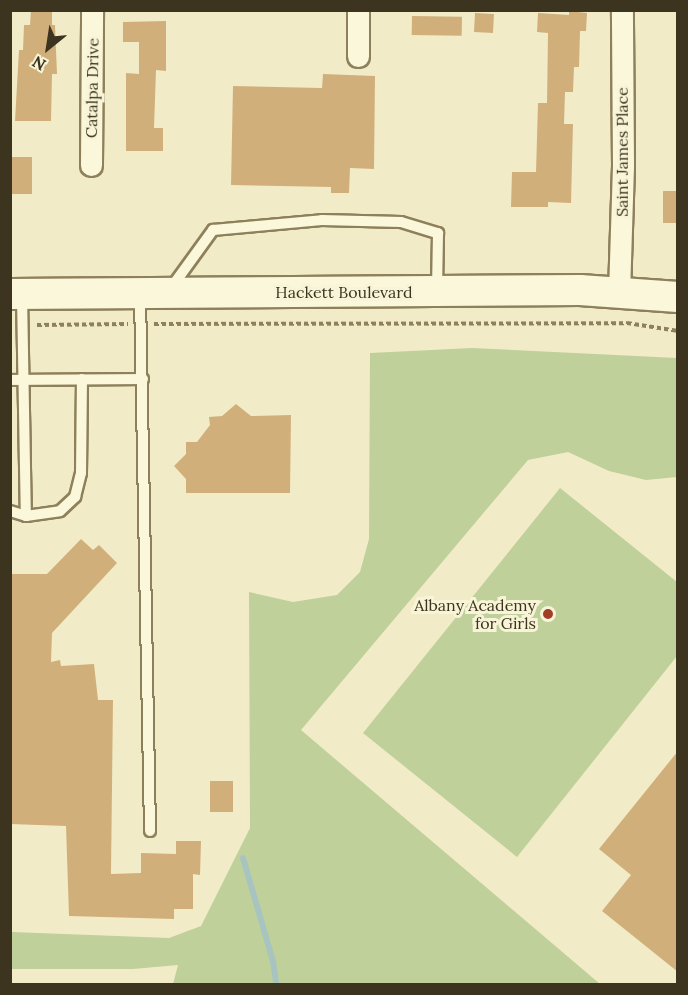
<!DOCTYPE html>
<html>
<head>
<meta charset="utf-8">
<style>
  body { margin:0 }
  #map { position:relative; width:688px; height:995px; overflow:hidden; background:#f1ecc7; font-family:Lora,serif }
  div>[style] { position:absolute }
  .green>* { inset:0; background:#bfd09a }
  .stream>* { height:6px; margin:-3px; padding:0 3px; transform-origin:3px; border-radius:3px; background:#a8c4c1 }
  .building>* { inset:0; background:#d1af7b; transform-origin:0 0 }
  .path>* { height:4px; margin-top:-2px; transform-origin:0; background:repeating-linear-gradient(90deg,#8e805b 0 4.5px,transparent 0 7.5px) }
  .roads { filter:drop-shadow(2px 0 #8e805b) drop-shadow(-2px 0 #8e805b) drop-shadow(0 2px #8e805b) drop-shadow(0 -2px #8e805b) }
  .lane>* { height:10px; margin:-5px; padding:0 5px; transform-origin:5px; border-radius:5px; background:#fbf7db }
  .street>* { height:21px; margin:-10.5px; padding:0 10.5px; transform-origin:10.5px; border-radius:10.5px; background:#fbf7db }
  .secondary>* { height:30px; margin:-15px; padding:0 15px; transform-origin:15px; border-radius:15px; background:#fbf7db }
  .dots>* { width:16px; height:16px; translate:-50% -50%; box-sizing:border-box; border:3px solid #f8f4d7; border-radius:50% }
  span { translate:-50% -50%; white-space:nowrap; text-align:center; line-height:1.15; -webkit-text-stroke:6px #f8f4d7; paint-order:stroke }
  .street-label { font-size:16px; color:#3d341f }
  .poi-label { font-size:16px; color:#3d341f }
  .right { translate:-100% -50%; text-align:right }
  .frame { position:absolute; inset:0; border:12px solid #3d341f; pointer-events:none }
  .north { position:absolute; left:18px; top:18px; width:60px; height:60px; -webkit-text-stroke:4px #f8f4d7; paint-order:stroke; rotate:210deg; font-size:16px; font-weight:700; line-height:24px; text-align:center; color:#3d341f }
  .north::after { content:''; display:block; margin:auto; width:21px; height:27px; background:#3d341f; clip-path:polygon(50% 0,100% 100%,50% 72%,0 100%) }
</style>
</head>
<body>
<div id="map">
  <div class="green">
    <i style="clip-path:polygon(472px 348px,677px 358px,677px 477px,646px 480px,609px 471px,568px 452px,528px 460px,301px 730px,600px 984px,173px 984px,178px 965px,133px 969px,11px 969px,12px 932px,169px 938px,201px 926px,250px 828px,249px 592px,293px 602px,337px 595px,360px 572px,369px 539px,370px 353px)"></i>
    <i style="clip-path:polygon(560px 488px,677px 582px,677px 656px,517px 857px,363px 733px)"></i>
  </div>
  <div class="stream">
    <i style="left:243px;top:858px;width:107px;rotate:73.8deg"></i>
    <i style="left:273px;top:961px;width:21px;rotate:82deg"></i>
  </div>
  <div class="building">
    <i style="clip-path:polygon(31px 10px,52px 10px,52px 25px,55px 25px,57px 74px,52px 74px,51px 121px,15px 121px,19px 50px,23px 50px,24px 25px,30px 25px)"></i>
    <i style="clip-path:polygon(569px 11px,587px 13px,586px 31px,580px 31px,579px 67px,574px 67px,573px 92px,565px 92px,564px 124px,573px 124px,571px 203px,548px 202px,548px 207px,511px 207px,512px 172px,536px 172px,538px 103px,547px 103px,548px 33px,537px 32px,538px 13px,569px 15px)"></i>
    <i style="left:475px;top:13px;width:19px;height:19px;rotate:3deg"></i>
    <i style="left:412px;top:16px;width:50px;height:19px;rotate:1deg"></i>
    <i style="clip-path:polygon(166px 21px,166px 71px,156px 70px,154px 128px,163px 128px,163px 151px,126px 151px,126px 73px,139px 74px,139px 42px,123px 42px,123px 22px)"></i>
    <i style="clip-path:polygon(323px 74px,375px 76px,374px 169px,350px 168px,349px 193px,331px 193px,331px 187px,231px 185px,233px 86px,322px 88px)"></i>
    <i style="left:10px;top:157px;width:22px;height:37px"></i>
    <i style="left:663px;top:191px;width:15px;height:32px"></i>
    <i style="clip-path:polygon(236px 404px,251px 416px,291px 415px,290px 493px,186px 493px,186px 479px,174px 466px,186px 454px,186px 442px,197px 442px,210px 425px,209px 417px,222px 416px)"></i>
    <i style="clip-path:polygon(81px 539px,93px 550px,99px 545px,117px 563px,52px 633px,51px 662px,60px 660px,61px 666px,94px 664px,98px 700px,113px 700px,111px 874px,141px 873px,141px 853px,176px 854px,176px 841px,201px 841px,200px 875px,193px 874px,193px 909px,174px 909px,174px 919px,69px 916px,66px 826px,10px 824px,10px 574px,47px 574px)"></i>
    <i style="clip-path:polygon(678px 751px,678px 972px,602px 911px,631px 875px,599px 849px)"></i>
    <i style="left:210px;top:781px;width:23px;height:31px"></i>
  </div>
  <div class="path">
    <i style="left:154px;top:324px;width:473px;rotate:-0.1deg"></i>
    <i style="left:627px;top:323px;width:52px;rotate:8.9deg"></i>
    <i style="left:37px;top:325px;width:91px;rotate:-0.6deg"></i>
  </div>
  <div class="roads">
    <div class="lane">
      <i style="left:171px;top:288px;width:72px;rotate:-54.1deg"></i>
      <i style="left:213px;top:230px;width:109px;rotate:-5.2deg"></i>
      <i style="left:322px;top:220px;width:79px;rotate:1.5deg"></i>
      <i style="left:401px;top:222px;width:39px;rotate:17deg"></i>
      <i style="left:438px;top:233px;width:55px;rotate:91deg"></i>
      <i style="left:22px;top:295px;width:221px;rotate:89deg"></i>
      <i style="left:140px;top:295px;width:536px;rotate:88.93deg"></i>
      <i style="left:10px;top:380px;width:133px;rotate:-0.4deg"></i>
      <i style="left:10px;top:511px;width:17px;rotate:17deg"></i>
      <i style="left:26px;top:516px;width:34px;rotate:-8deg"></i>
      <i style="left:60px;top:511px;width:21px;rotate:-43deg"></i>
      <i style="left:75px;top:497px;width:25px;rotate:-76deg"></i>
      <i style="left:81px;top:473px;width:94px;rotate:-89.4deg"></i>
    </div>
    <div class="street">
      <i style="left:358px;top:10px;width:46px;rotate:90deg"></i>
      <i style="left:91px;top:165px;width:155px;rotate:-89.6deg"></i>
      <i style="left:619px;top:293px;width:128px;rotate:-88.2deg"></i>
      <i style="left:623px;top:165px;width:155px;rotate:-90.4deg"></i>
    </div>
    <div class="secondary">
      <i style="left:10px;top:294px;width:570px;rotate:-0.4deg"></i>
      <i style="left:580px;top:290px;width:98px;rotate:4.1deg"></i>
    </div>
  </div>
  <div class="dots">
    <i style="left:548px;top:614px;background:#a03e28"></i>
  </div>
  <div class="street-label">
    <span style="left:92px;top:88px;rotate:-89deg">Catalpa Drive</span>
    <span style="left:622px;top:152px;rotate:-90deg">Saint James Place</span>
    <span style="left:344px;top:292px">Hackett Boulevard</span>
  </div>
  <div class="poi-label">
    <span class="right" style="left:536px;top:614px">Albany Academy<br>for Girls</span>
  </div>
  <div class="frame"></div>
  <div class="north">N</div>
</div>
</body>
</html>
